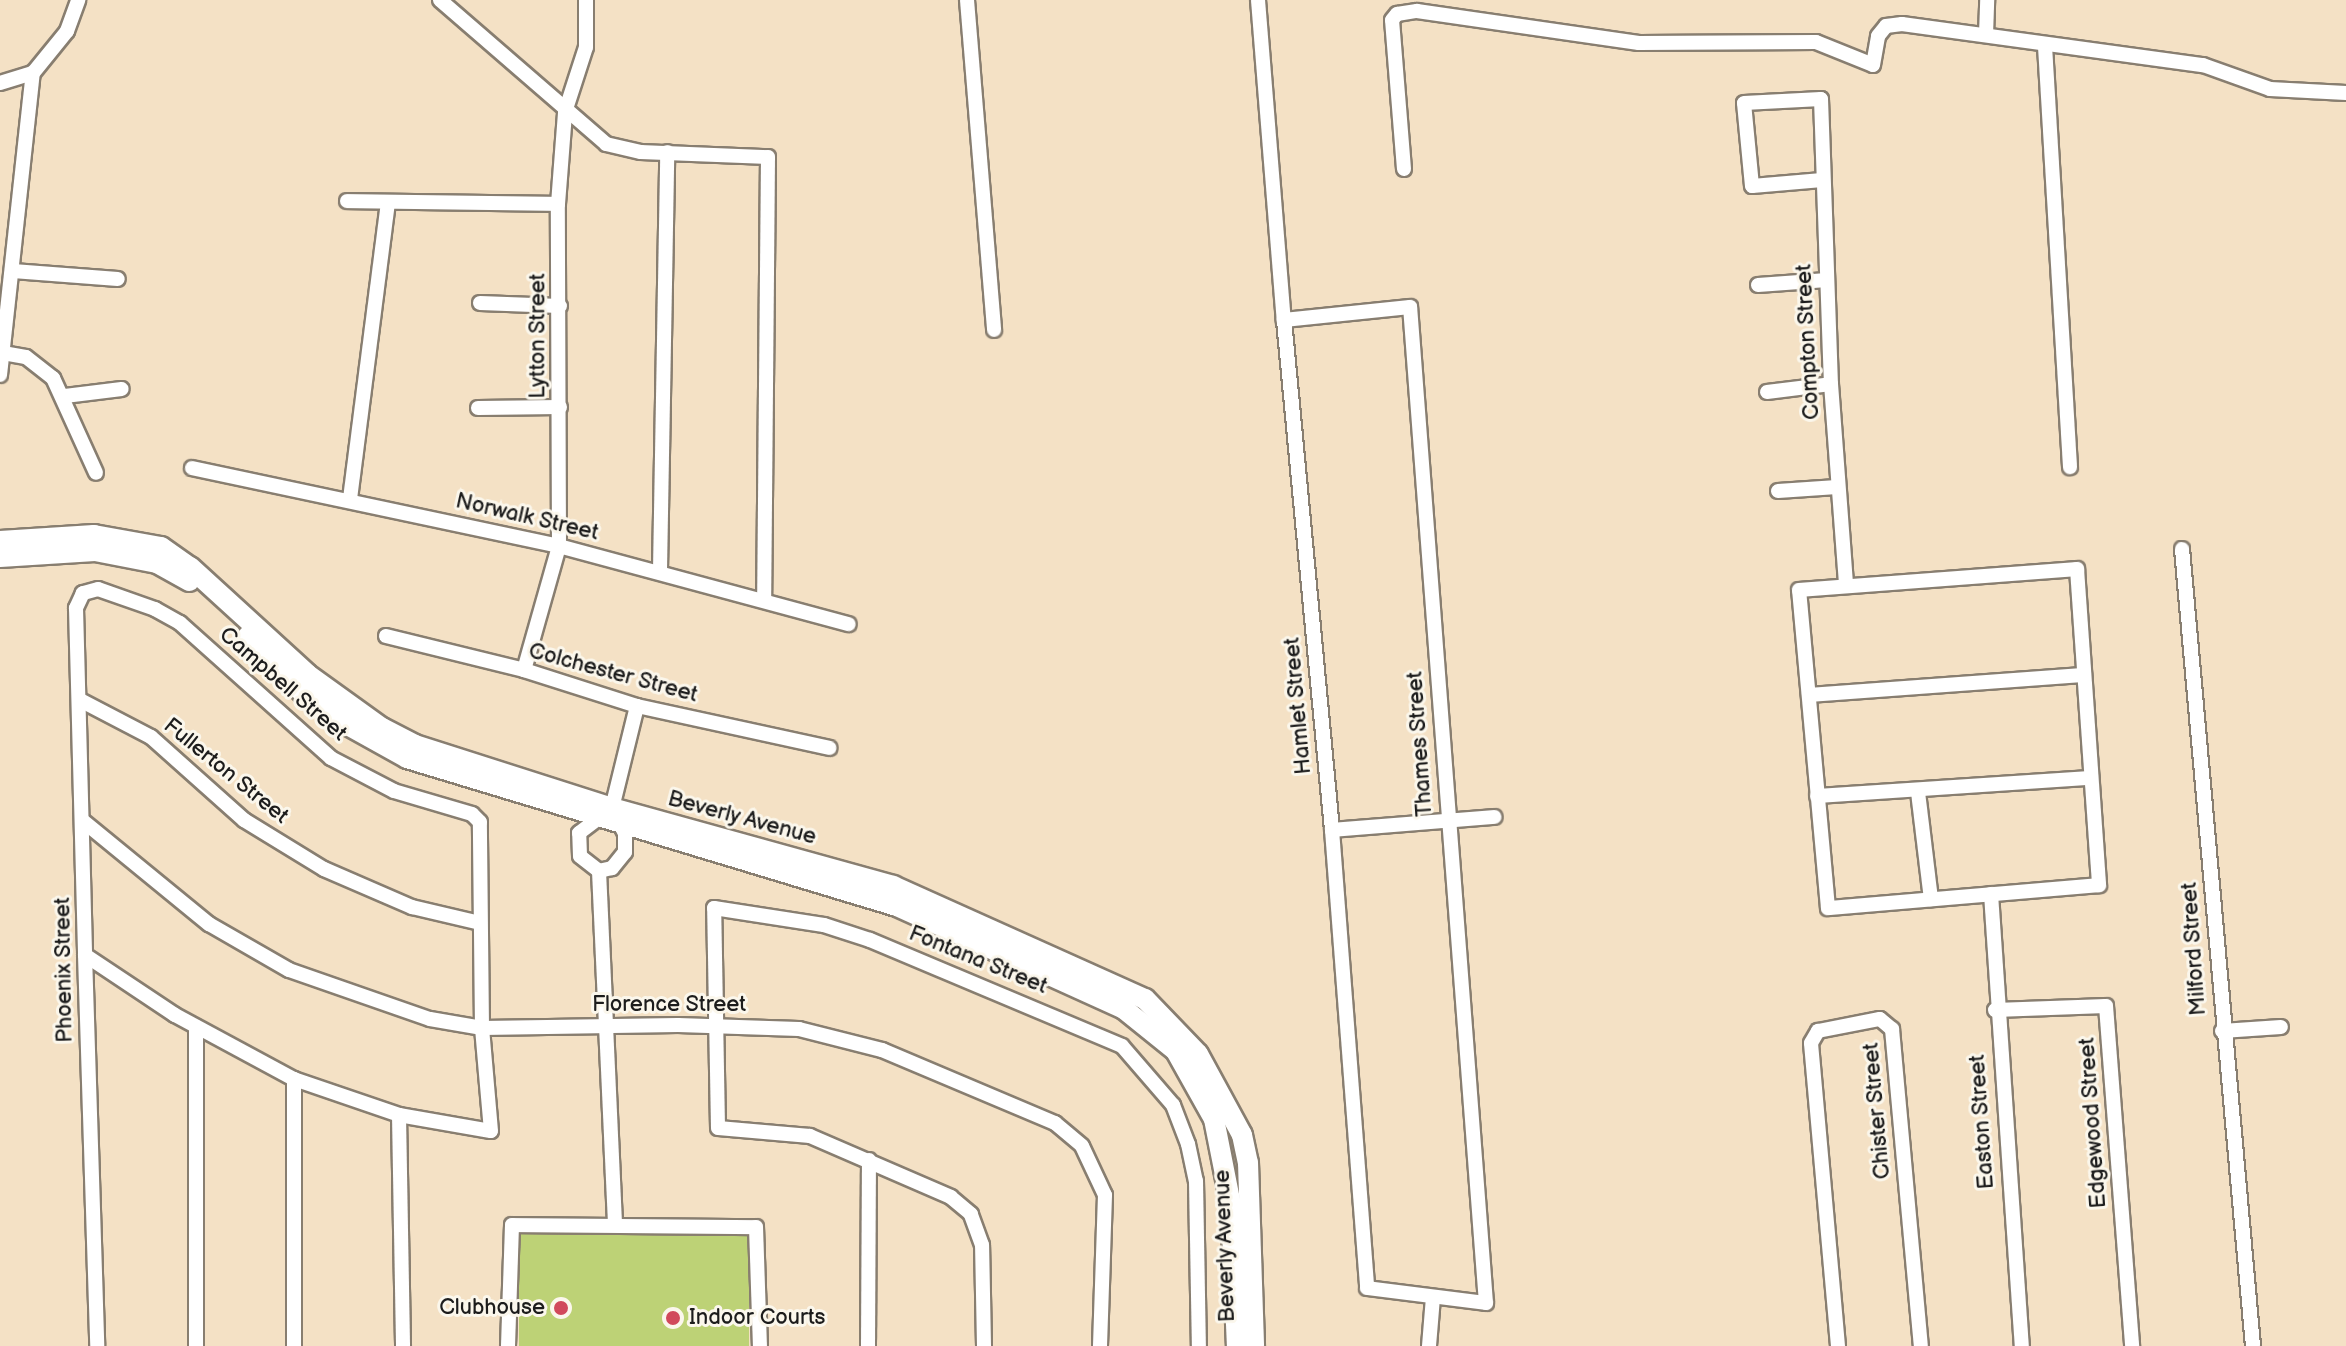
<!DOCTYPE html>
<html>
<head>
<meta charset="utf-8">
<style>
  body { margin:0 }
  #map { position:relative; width:2346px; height:1346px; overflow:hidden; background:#f4e1c5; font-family:"Balsamiq Sans",sans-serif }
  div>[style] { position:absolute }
  .green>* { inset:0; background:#bdd276; transform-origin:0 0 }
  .roads { filter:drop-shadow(2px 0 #887e70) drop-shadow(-2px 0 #887e70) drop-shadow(0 2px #887e70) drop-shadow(0 -2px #887e70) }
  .street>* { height:14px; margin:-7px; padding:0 7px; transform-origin:7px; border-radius:7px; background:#fff }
  .secondary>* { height:20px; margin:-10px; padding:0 10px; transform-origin:10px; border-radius:10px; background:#fff }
  .dots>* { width:22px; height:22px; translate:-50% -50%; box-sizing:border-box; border:4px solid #fbf7ec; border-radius:50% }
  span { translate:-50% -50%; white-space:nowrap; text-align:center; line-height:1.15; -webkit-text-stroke:6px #fbf7ec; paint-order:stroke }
  .street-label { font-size:22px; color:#1c1c1c }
  .poi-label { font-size:22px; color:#1c1c1c }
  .right { translate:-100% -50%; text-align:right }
  .left { translate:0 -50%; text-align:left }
</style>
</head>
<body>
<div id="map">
  <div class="green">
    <i style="left:519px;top:1227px;width:230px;height:119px"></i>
  </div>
  <div class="roads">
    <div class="street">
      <i style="left:440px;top:0;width:220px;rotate:40.9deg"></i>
      <i style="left:606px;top:144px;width:36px;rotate:13deg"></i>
      <i style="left:641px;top:152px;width:127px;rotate:2.3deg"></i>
      <i style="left:768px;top:157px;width:441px;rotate:90.5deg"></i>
      <i style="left:967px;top:0;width:331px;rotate:85.3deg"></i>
      <i style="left:1258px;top:0;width:321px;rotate:85.4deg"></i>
      <i style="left:1284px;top:320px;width:512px;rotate:84.62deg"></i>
      <i style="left:1332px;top:830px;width:459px;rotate:85.6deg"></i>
      <i style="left:1367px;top:1288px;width:120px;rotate:7.2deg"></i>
      <i style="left:1486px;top:1303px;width:999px;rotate:-94.36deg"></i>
      <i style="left:1410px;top:307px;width:127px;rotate:174.1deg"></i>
      <i style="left:1986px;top:35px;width:35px;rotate:-88deg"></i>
      <i style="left:2045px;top:46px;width:422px;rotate:86.6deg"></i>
      <i style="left:0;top:83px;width:34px;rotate:-17deg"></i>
      <i style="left:33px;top:73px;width:54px;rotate:-51deg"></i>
      <i style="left:67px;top:31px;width:33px;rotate:-70deg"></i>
      <i style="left:1404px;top:169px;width:149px;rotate:-94.6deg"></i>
      <i style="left:1392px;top:20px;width:8px;rotate:-50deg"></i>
      <i style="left:1397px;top:14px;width:20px;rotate:-9deg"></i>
      <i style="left:1417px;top:11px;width:224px;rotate:8.2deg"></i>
      <i style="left:1639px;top:43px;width:177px;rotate:-0.3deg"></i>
      <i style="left:1816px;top:42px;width:61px;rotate:22deg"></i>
      <i style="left:1873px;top:65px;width:29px;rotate:-80deg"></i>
      <i style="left:1878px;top:36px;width:13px;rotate:-51deg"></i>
      <i style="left:1886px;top:26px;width:16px;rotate:-7deg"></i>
      <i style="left:1902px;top:24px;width:304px;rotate:7.8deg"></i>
      <i style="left:2203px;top:65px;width:71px;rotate:19.7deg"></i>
      <i style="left:2270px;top:89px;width:76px;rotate:3deg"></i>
      <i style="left:1822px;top:180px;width:70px;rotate:175.1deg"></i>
      <i style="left:1752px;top:186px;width:83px;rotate:-95.5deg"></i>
      <i style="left:1744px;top:103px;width:77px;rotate:-3deg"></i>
      <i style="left:1821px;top:99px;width:285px;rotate:88deg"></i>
      <i style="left:1831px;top:384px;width:201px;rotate:85.7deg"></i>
      <i style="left:347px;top:201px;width:211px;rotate:0.8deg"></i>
      <i style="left:13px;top:271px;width:105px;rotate:4.4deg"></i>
      <i style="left:1758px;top:285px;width:69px;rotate:-4.1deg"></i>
      <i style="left:480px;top:303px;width:80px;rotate:2.1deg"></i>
      <i style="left:3px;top:353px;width:23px;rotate:10deg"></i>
      <i style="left:26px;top:357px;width:34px;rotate:38deg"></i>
      <i style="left:53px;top:378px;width:104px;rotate:65.6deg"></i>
      <i style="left:0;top:375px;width:304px;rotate:-83.8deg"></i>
      <i style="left:1767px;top:392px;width:64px;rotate:-7.1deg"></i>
      <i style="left:65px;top:396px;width:57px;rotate:-7deg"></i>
      <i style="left:478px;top:408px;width:82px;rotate:-0.7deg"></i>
      <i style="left:192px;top:468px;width:375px;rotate:12deg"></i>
      <i style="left:559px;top:546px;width:300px;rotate:15.1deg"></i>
      <i style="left:1778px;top:491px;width:59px;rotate:-3.9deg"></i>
      <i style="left:350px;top:499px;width:298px;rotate:-82.7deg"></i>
      <i style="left:2182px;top:549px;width:800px;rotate:84.91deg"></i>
      <i style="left:2077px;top:569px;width:317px;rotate:86deg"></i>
      <i style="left:2099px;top:885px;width:272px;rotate:175.1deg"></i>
      <i style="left:1828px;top:908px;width:319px;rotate:-95.2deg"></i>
      <i style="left:1799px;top:590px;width:279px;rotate:-4.3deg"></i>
      <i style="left:660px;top:570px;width:418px;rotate:-89deg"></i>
      <i style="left:386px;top:636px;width:142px;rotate:13.8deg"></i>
      <i style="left:524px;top:670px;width:119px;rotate:17.7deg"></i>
      <i style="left:637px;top:706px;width:197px;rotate:12.3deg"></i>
      <i style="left:524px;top:670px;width:129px;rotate:-74.2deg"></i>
      <i style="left:559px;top:546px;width:342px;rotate:-90.2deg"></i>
      <i style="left:558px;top:204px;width:92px;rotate:-85.6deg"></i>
      <i style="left:565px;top:112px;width:68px;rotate:-72.1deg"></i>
      <i style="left:586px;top:47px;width:47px;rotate:-90deg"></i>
      <i style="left:1809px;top:695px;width:274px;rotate:-4.2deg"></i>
      <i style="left:80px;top:700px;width:80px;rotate:27.5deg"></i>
      <i style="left:151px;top:737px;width:125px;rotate:41.7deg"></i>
      <i style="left:244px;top:820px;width:94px;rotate:31.5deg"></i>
      <i style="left:324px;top:869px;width:96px;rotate:23.4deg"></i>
      <i style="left:412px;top:907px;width:70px;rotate:13.2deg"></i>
      <i style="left:1918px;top:792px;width:108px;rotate:83.1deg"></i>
      <i style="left:1817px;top:796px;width:274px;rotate:-3.8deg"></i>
      <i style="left:612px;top:808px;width:29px;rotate:63deg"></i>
      <i style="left:625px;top:834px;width:18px;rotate:90deg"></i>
      <i style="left:625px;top:852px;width:21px;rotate:129deg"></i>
      <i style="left:612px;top:868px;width:13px;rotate:167deg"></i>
      <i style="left:599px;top:871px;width:24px;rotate:-142deg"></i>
      <i style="left:580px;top:856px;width:23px;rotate:-92deg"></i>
      <i style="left:579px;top:833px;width:41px;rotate:-37.1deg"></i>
      <i style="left:612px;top:808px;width:105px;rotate:-76.2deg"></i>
      <i style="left:83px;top:821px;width:163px;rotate:39.3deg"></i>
      <i style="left:209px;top:924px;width:92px;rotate:29.9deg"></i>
      <i style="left:289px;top:970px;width:149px;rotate:19.2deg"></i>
      <i style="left:430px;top:1019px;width:53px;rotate:9.8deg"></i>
      <i style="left:482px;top:1028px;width:196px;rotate:-0.9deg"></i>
      <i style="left:678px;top:1025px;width:121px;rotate:1.9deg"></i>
      <i style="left:799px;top:1029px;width:86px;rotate:14.2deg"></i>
      <i style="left:882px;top:1050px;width:188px;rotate:22.9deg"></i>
      <i style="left:1055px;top:1123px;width:35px;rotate:40deg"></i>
      <i style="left:1082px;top:1146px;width:54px;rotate:64.9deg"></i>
      <i style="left:1105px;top:1195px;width:151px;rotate:91.9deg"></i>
      <i style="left:1332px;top:830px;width:163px;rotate:-4.6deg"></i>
      <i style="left:599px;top:871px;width:354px;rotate:87.4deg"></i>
      <i style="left:1991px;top:894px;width:453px;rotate:86.1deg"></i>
      <i style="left:85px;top:955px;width:108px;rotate:33.7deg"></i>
      <i style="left:175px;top:1015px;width:135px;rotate:28.3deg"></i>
      <i style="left:294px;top:1079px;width:111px;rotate:18.9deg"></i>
      <i style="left:399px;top:1115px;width:93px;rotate:9.9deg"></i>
      <i style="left:491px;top:1131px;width:103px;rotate:-95deg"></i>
      <i style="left:482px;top:1028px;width:206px;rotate:-90.6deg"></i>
      <i style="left:480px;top:822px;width:11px;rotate:-135deg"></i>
      <i style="left:472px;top:814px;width:81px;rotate:-163.6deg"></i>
      <i style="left:394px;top:791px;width:71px;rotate:-152.4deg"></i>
      <i style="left:331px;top:758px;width:203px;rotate:-138.2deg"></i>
      <i style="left:180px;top:623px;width:29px;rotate:-151deg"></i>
      <i style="left:155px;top:609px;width:60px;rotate:-160.7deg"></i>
      <i style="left:98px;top:589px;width:16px;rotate:165deg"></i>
      <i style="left:83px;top:593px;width:17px;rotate:115deg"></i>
      <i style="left:76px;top:608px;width:347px;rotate:88.5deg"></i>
      <i style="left:85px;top:955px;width:391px;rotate:88.2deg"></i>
      <i style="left:1995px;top:1010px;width:111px;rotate:-2.1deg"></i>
      <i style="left:2106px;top:1006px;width:341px;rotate:85.6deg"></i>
      <i style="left:2222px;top:1031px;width:59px;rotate:-3.9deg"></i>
      <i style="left:399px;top:1115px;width:231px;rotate:89deg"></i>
      <i style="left:196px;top:1346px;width:319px;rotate:-90deg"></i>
      <i style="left:294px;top:1346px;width:267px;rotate:-90deg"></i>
      <i style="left:508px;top:1346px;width:121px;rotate:-88.1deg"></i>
      <i style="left:512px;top:1225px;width:244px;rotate:0.5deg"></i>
      <i style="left:756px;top:1227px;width:119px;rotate:88.1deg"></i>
      <i style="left:868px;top:1346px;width:186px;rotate:-89.7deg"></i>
      <i style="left:984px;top:1346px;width:101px;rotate:-91.1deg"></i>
      <i style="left:982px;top:1245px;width:33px;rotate:-110deg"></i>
      <i style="left:971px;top:1214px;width:26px;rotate:-140deg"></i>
      <i style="left:951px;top:1197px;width:154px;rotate:-156.6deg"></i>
      <i style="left:810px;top:1136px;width:92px;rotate:-175deg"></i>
      <i style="left:718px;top:1128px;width:220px;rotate:-91deg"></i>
      <i style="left:714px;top:908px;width:111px;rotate:8.8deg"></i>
      <i style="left:824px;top:925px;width:48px;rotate:18.1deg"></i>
      <i style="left:870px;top:940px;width:273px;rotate:22.8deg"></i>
      <i style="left:1122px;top:1046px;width:78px;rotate:49.2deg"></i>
      <i style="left:1173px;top:1105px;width:42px;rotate:69deg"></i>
      <i style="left:1188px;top:1144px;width:38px;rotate:78deg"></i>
      <i style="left:1196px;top:1181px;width:165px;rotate:89deg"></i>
      <i style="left:1429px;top:1346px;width:49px;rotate:-85.3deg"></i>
      <i style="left:1838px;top:1346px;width:304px;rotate:-95.1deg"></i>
      <i style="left:1811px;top:1043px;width:14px;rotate:-60deg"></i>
      <i style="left:1818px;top:1031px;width:63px;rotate:-11deg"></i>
      <i style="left:1880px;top:1019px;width:16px;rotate:40deg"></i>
      <i style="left:1892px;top:1029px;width:318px;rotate:84.8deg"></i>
    </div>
    <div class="secondary">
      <i style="left:0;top:541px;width:94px;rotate:-3.7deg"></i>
      <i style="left:94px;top:535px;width:68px;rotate:10.2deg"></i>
      <i style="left:161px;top:547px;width:35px;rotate:35deg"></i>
      <i style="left:190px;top:567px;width:159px;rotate:42.4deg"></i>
      <i style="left:307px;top:674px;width:92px;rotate:35.8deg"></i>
      <i style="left:382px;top:728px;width:37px;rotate:27deg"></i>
      <i style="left:415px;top:745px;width:207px;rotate:17.7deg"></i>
      <i style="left:612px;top:808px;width:292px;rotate:15.5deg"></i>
      <i style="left:893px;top:886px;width:276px;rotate:24.2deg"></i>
      <i style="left:1145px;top:999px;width:76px;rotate:46.1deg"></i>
      <i style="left:1198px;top:1054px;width:92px;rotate:61.5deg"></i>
      <i style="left:1242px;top:1135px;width:29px;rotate:78deg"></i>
      <i style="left:1248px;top:1163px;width:183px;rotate:88.1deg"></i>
      <i style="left:0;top:557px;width:95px;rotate:-3.6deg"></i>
      <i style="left:95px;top:551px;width:63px;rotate:11deg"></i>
      <i style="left:157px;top:563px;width:37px;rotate:29deg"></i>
      <i style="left:248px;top:636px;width:78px;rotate:46deg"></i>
      <i style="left:302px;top:692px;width:54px;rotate:36deg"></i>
      <i style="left:346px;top:724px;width:70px;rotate:29.1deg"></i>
      <i style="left:407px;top:758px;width:512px;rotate:16.81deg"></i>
      <i style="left:897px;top:906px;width:249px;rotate:24.4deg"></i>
      <i style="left:1124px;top:1009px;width:67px;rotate:38.9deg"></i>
      <i style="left:1176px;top:1051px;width:78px;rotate:60.8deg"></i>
      <i style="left:1214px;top:1119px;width:88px;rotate:78.8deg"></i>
      <i style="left:1231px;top:1205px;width:141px;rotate:87.6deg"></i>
    </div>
  </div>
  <div class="dots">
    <i style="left:561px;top:1308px;background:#d1495b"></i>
    <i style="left:673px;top:1318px;background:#d1495b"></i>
  </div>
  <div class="street-label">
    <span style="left:538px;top:336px;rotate:-90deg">Lytton Street</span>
    <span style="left:1808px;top:342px;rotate:-93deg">Compton Street</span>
    <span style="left:527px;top:517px;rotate:13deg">Norwalk Street</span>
    <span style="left:613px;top:673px;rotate:15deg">Colchester Street</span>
    <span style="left:283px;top:684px;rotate:41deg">Campbell Street</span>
    <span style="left:1298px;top:706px;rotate:-95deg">Hamlet Street</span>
    <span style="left:1420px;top:744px;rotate:-94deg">Thames Street</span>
    <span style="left:226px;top:771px;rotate:39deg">Fullerton Street</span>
    <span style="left:742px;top:818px;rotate:15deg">Beverly Avenue</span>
    <span style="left:2194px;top:949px;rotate:-94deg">Milford Street</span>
    <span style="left:978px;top:960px;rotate:22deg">Fontana Street</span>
    <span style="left:64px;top:970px;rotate:-91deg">Phoenix Street</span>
    <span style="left:669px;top:1005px">Florence Street</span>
    <span style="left:1877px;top:1111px;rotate:-95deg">Chister Street</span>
    <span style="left:1982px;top:1122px;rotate:-94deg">Easton Street</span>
    <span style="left:2093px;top:1123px;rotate:-94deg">Edgewood Street</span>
    <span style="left:1225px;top:1246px;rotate:-92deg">Beverly Avenue</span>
  </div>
  <div class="poi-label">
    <span class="right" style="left:545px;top:1308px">Clubhouse</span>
    <span class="left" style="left:689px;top:1318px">Indoor Courts</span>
  </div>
</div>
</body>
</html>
